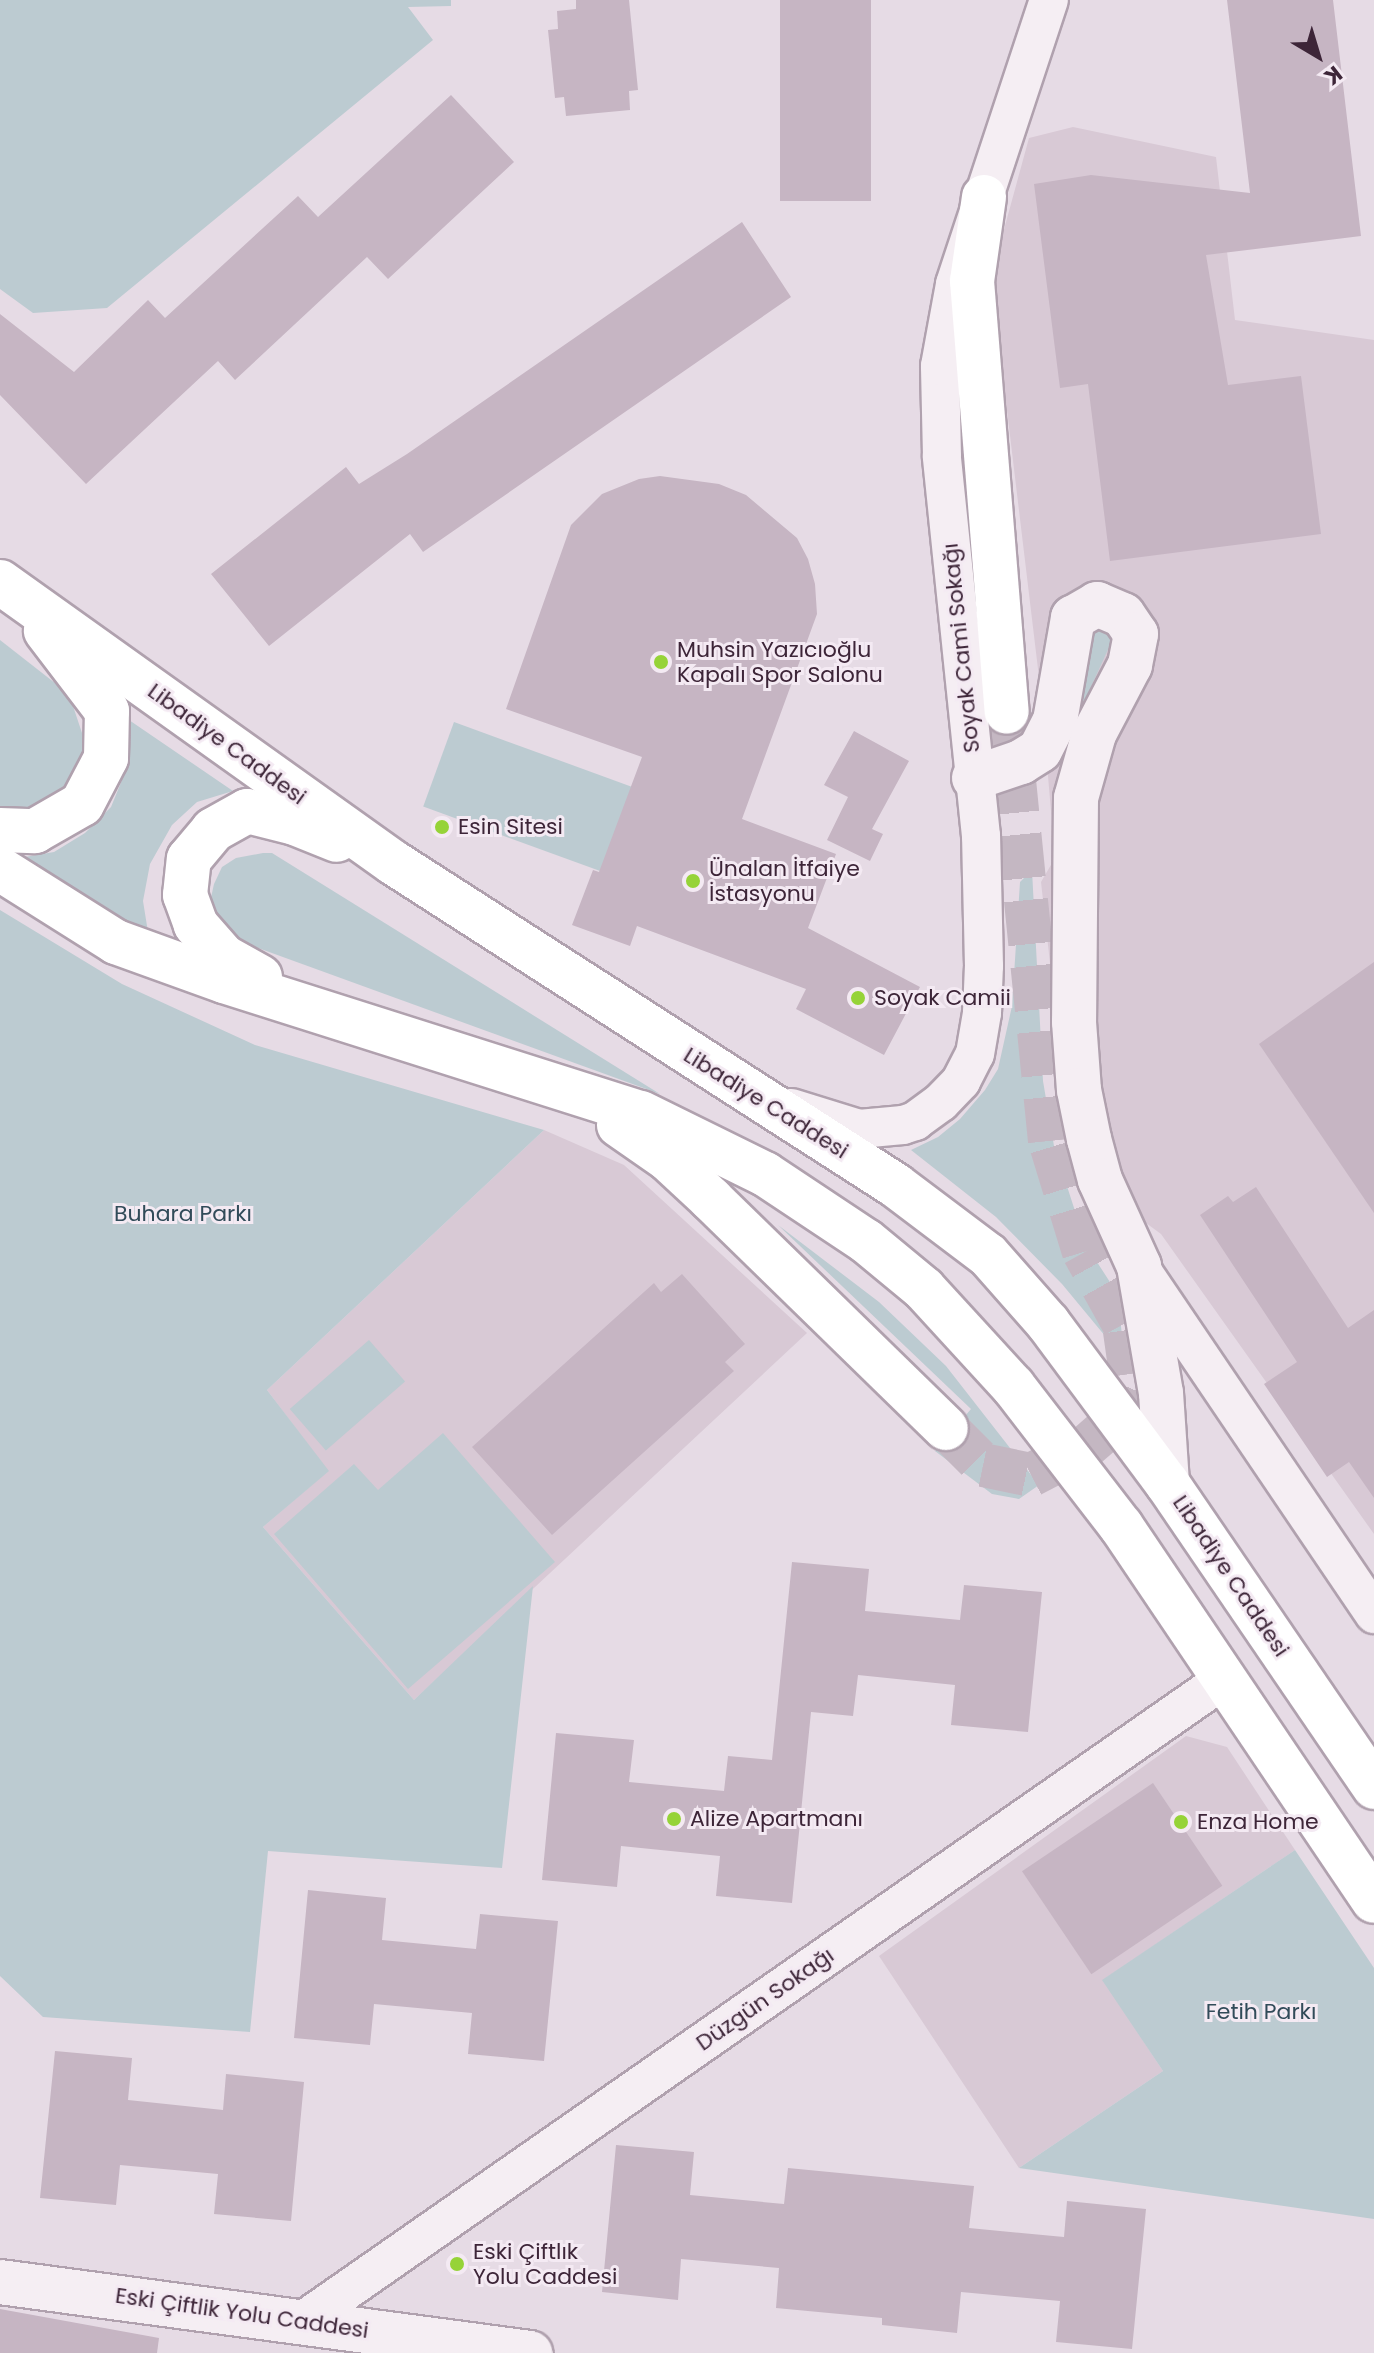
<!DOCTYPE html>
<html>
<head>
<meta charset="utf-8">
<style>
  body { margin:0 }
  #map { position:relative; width:1374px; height:2353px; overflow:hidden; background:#e6dbe5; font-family:Poppins,sans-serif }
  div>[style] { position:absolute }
  .built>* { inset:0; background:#d8c9d5 }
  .green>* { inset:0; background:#bccbd1; transform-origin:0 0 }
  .building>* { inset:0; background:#c6b5c3; transform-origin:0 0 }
  .primary-tunnel>* { height:44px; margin-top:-22px; transform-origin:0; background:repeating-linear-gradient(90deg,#c4b7c2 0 44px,transparent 0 66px) }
  .roads { filter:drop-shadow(2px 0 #b0a1ae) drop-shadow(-2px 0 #b0a1ae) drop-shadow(0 2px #b0a1ae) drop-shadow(0 -2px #b0a1ae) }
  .minor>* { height:38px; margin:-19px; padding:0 19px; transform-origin:19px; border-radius:19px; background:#f5eef3 }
  .tertiary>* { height:44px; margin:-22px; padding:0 22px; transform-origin:22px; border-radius:22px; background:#f5eef3 }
  .primary>* { height:44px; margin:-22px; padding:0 22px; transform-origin:22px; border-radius:22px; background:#fff }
  .dots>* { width:22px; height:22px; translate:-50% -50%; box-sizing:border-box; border:4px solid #f4eaf3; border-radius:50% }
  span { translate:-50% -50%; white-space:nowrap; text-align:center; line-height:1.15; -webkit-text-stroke:6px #f4eaf3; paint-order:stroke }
  .street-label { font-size:22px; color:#3d2538 }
  .poi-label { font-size:22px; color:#3d2538 }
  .left { translate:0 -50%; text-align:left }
  .park-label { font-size:22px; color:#314b59 }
  .north { position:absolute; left:1278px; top:16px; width:80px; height:80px; -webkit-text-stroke:6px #f4eaf3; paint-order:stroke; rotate:142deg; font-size:22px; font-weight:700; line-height:32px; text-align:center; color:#3d2538 }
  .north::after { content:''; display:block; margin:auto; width:28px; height:36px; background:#3d2538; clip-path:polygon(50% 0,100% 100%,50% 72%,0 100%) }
</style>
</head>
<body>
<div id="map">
  <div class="built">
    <i style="clip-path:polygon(1073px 127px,1216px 157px,1235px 320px,1374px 340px,1374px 1534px,1161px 1234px,1131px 1212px,1086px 1211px,1072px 1161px,1041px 882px,1055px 858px,1041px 694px,991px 277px,1029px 138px)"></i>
    <i style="clip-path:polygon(544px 1130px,624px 1165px,807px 1333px,414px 1700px,263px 1527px,328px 1471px,267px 1390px)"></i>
    <i style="clip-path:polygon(1186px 1736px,1227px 1747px,1295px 1850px,1103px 1980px,1163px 2071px,1019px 2168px,879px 1956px)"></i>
  </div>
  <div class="green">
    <i style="clip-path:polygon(0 0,451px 0,451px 6px,408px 7px,433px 40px,107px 308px,33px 313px,0 289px)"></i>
    <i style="clip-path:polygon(1095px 628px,1105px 628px,1110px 634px,1111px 643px,1069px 735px,1085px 638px)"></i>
    <i style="clip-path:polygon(0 640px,69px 694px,82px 733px,83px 770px,61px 794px,35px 811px,0 816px)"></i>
    <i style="clip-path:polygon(129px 720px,233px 791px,197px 802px,172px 825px,150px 864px,143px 901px,148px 932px,13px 859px,54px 852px,85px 833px,111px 807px,122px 780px)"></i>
    <i style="left:454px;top:722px;width:189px;height:90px;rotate:20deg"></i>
    <i style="clip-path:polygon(263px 853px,272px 853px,660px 1094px,236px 940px,213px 920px,210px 902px,214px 884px,222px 867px,236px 858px)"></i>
    <i style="clip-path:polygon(1032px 870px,1043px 1081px,1054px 1146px,1086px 1245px,1117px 1293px,1125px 1360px,1062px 1284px,996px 1217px,911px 1150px,938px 1137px,960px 1119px,985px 1090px,998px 1069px,1012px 1006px,1020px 882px)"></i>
    <i style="clip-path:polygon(0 910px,122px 984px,255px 1045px,544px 1130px,267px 1390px,329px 1471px,263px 1527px,414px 1700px,533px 1586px,502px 1868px,268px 1851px,250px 2032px,43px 2017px,0 1976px)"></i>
    <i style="clip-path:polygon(778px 1225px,879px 1302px,946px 1366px,1039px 1485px,1019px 1499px,992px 1494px,935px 1451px,971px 1409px)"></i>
    <i style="left:369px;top:1340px;width:55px;height:105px;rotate:49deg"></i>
    <i style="clip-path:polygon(443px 1433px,555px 1562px,408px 1689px,274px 1534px,354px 1464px,378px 1490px)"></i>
    <i style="clip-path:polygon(1295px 1850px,1374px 1968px,1374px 2219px,1019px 2168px,1163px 2071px,1102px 1980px)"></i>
  </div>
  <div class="building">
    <i style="clip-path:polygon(576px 0,629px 0,638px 90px,629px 91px,630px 110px,566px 116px,564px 97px,555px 98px,548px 30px,558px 29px,557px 11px,576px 9px)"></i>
    <i style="left:780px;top:0;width:91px;height:201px"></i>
    <i style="clip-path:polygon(1227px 0,1333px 0,1361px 236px,1206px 255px,1228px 385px,1301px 376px,1321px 534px,1110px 561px,1088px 384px,1060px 388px,1034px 184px,1091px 175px,1250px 193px)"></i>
    <i style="clip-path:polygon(451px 95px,514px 162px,388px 279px,367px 257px,235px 380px,218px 361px,86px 484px,0 395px,0 314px,74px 372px,148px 300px,165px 318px,298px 196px,318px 217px)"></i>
    <i style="clip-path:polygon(742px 222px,791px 297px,423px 552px,410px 534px,269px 646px,211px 574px,346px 467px,359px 484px,407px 454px)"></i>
    <i style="clip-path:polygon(660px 476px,719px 484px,746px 495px,797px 538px,808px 559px,815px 584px,817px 614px,742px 819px,836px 854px,808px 928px,920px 987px,884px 1055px,796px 1009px,806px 989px,637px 926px,630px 946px,572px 925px,593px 870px,599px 872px,642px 757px,506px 709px,571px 525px,602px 494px,639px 479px)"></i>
    <i style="clip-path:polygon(854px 731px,909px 761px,872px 829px,883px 834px,870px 861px,827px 840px,848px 797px,824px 785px)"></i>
    <i style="clip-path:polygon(1374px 962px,1374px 1213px,1259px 1044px)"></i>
    <i style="clip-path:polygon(1256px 1187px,1348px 1328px,1374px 1310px,1374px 1498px,1349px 1462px,1327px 1477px,1264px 1384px,1297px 1362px,1200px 1215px,1228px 1196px,1233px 1202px)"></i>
    <i style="clip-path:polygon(682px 1274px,745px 1344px,725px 1362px,734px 1371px,552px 1535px,472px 1447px,654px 1283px,661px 1292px)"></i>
    <i style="clip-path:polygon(792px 1562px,869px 1569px,865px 1611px,960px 1620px,964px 1585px,1042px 1592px,1028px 1732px,951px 1725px,955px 1685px,858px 1675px,853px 1716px,811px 1712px,792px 1903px,716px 1896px,720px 1856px,621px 1846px,617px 1887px,542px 1880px,556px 1733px,634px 1740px,629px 1782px,724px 1791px,728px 1756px,772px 1760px)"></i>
    <i style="left:1153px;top:1783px;width:124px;height:158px;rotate:56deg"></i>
    <i style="clip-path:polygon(308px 1890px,386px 1898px,382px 1940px,476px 1949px,480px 1914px,558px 1921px,544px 2061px,468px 2054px,472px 2013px,374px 2004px,370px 2045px,294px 2038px)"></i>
    <i style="clip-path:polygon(55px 2051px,132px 2058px,128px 2100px,223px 2110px,226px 2074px,304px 2082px,291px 2221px,214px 2214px,218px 2174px,120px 2165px,116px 2205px,40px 2198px)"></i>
    <i style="clip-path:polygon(616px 2145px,694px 2152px,690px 2195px,784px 2204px,788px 2168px,974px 2186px,969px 2228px,1064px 2237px,1067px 2201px,1146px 2209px,1132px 2349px,1056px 2342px,1060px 2301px,961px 2292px,957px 2333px,882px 2325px,882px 2318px,776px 2308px,779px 2268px,681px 2259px,678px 2300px,602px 2292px)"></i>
    <i style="clip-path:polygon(0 2309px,159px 2338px,157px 2353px,0 2353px)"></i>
  </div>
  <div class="primary-tunnel">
    <i style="left:946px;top:1428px;width:52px;rotate:45deg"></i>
    <i style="left:983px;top:1465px;width:49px;rotate:11.8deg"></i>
    <i style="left:1031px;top:1475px;width:63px;rotate:-27.4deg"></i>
    <i style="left:1087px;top:1446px;width:29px;rotate:-41deg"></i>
    <i style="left:1109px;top:1427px;width:57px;rotate:-67.5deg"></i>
    <i style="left:1131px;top:1374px;width:50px;rotate:-98deg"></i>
    <i style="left:1124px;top:1324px;width:82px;rotate:-119.1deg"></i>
    <i style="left:1084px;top:1252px;width:116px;rotate:-107deg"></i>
    <i style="left:1050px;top:1141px;width:431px;rotate:-95.7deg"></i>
  </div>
  <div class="roads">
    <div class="minor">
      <i style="left:791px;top:1108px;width:71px;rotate:17.2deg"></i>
      <i style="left:859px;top:1129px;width:44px;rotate:-5.2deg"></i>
      <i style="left:903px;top:1125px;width:13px;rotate:-18deg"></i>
      <i style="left:915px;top:1121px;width:32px;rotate:-36deg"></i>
      <i style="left:941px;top:1102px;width:29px;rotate:-46deg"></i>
      <i style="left:961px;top:1081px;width:30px;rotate:-63deg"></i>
      <i style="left:975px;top:1054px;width:42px;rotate:-80.3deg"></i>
      <i style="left:982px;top:1013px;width:47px;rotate:-87.6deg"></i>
      <i style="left:984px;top:966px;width:130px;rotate:-91.3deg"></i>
      <i style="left:981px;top:836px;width:382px;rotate:-95.9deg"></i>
      <i style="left:942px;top:456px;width:90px;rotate:-91.3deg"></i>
      <i style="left:940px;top:366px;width:83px;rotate:-79.6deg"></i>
      <i style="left:955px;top:284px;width:299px;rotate:-71.7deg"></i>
      <i style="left:1140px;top:1268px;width:418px;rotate:55.9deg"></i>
      <i style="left:304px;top:2320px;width:1123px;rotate:-34.85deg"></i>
    </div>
    <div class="tertiary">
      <i style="left:974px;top:778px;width:50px;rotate:-18.8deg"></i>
      <i style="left:1021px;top:762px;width:22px;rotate:-32deg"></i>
      <i style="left:1040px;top:750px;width:33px;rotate:-63deg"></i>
      <i style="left:1055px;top:721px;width:105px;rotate:-80.1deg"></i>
      <i style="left:1073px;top:618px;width:28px;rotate:-30deg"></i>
      <i style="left:1097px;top:604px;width:28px;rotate:23deg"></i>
      <i style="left:1123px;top:615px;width:23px;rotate:56deg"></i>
      <i style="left:1136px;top:634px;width:32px;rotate:101deg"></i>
      <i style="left:1130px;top:665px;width:78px;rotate:117.6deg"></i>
      <i style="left:1094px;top:734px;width:66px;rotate:105.7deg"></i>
      <i style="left:1076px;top:798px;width:224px;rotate:90.5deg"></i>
      <i style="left:1074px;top:1022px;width:68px;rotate:85.8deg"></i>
      <i style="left:1079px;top:1090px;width:50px;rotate:78.5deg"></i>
      <i style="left:1089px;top:1139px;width:42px;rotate:75deg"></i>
      <i style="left:1100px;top:1180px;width:94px;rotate:65.6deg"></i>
      <i style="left:1139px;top:1266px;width:129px;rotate:80.2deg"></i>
      <i style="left:1161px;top:1393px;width:90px;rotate:86.2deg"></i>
      <i style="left:0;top:2282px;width:535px;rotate:7.63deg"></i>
    </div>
    <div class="primary">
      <i style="left:984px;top:197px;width:85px;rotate:98.1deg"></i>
      <i style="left:972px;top:281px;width:432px;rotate:85.4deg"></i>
      <i style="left:0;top:582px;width:484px;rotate:35.5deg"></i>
      <i style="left:394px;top:863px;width:596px;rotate:32.73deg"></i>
      <i style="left:895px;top:1185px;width:116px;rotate:37deg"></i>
      <i style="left:988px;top:1255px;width:91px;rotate:48.6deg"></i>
      <i style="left:1048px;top:1323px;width:199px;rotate:53.4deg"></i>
      <i style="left:1167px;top:1483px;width:368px;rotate:55.7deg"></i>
      <i style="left:0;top:830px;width:35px;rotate:2deg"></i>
      <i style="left:35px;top:831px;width:54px;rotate:-29.9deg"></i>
      <i style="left:82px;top:804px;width:52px;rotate:-62.4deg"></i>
      <i style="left:106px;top:758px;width:47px;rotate:-88.8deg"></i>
      <i style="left:107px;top:711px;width:101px;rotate:-127.3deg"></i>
      <i style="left:0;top:869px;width:137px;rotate:32.2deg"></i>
      <i style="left:116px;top:942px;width:115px;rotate:19.9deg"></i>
      <i style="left:224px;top:981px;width:437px;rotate:17.6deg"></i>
      <i style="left:641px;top:1113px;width:138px;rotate:26.2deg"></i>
      <i style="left:765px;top:1174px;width:121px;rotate:33.6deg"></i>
      <i style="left:866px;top:1241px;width:75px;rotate:39.6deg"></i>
      <i style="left:924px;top:1289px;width:132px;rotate:47.5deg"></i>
      <i style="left:1013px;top:1386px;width:177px;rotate:52.4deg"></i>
      <i style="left:1121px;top:1526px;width:452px;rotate:56deg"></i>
      <i style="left:260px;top:977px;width:41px;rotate:-150.9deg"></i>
      <i style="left:224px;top:957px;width:43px;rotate:-131.2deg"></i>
      <i style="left:196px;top:925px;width:32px;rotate:-110deg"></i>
      <i style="left:185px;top:895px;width:36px;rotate:-84deg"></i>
      <i style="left:189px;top:859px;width:38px;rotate:-50deg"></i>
      <i style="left:213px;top:830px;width:39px;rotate:-29deg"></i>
      <i style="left:247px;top:811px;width:49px;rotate:14deg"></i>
      <i style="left:295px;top:823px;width:45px;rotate:22deg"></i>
      <i style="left:619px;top:1125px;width:60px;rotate:34.8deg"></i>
      <i style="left:668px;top:1159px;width:59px;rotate:42.9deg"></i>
      <i style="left:711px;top:1199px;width:328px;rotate:44.3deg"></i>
    </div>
  </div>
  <div class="dots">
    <i style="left:661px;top:662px;background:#96d338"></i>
    <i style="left:442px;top:827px;background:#96d338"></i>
    <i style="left:693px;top:881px;background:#96d338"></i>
    <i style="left:858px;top:998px;background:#96d338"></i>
    <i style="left:674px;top:1819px;background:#96d338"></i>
    <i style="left:1181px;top:1822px;background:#96d338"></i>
    <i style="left:457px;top:2264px;background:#96d338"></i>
  </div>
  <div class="street-label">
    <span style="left:961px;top:648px;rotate:-96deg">Soyak Cami Sokağı</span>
    <span style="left:227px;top:744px;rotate:36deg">Libadiye Caddesi</span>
    <span style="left:766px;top:1103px;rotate:32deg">Libadiye Caddesi</span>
    <span style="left:1231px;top:1576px;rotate:56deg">Libadiye Caddesi</span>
    <span style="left:765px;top:1999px;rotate:-35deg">Düzgün Sokağı</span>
    <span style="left:242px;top:2313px;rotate:8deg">Eski Çiftlik Yolu Caddesi</span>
  </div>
  <div class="poi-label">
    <span class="left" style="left:677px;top:662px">Muhsin Yazıcıoğlu<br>Kapalı Spor Salonu</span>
    <span class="left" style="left:458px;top:827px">Esin Sitesi</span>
    <span class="left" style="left:709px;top:881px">Ünalan İtfaiye<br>İstasyonu</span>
    <span class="left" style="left:874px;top:998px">Soyak Camii</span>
    <span class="left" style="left:690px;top:1819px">Alize Apartmanı</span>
    <span class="left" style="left:1197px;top:1822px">Enza Home</span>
    <span class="left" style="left:473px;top:2264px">Eski Çiftlık<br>Yolu Caddesi</span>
  </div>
  <div class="park-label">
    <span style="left:183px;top:1214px">Buhara Parkı</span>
    <span style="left:1261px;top:2012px">Fetih Parkı</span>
  </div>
  <div class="north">K</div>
</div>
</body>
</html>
